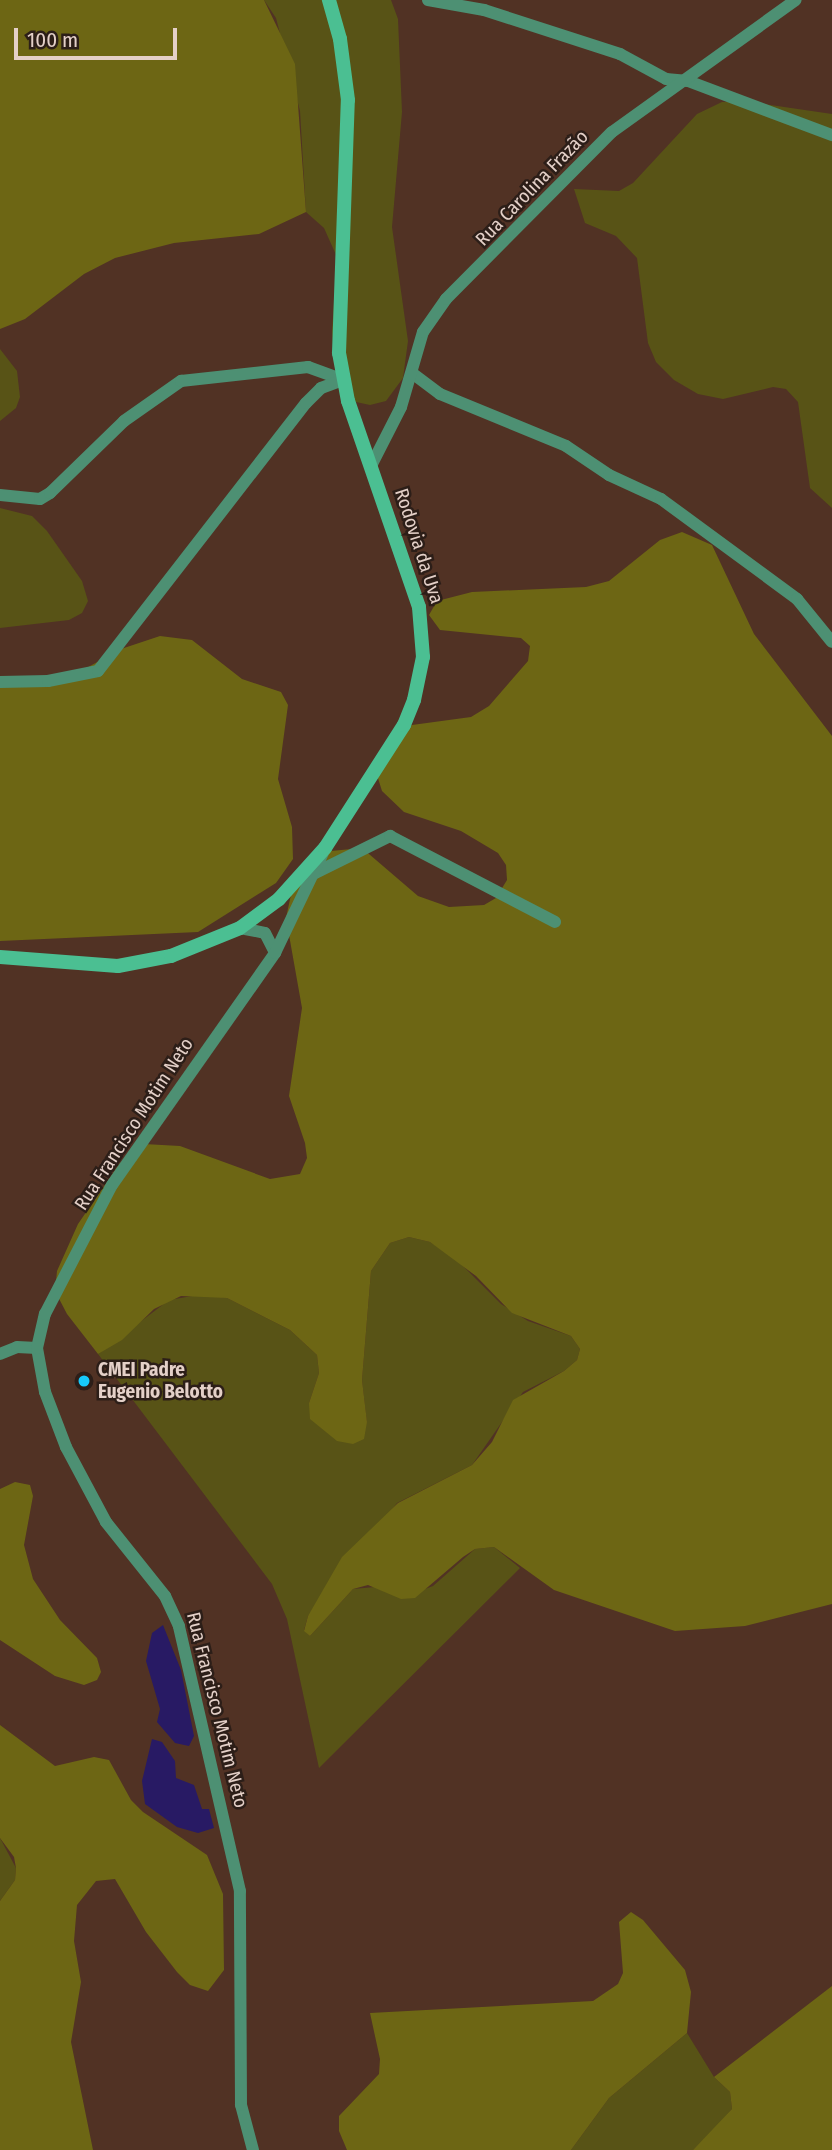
<!DOCTYPE html>
<html>
<head>
<meta charset="utf-8">
<style>
  body { margin:0 }
  #map { position:relative; width:832px; height:2150px; overflow:hidden; background:#513224; font-family:"Fira Sans Condensed",sans-serif }
  div>[style] { position:absolute }
  .green>* { inset:0; background:#585316 }
  .forest>* { inset:0; background:#6d6614 }
  .water>* { inset:0; background:#281a64 }
  .street>* { height:12px; margin:-6px; padding:0 6px; transform-origin:6px; border-radius:6px; background:#4d9073 }
  .secondary>* { height:14px; margin:-7px; padding:0 7px; transform-origin:7px; border-radius:7px; background:#4bbf92 }
  .dots>* { width:19px; height:19px; translate:-50% -50%; box-sizing:border-box; border:4px solid #2c1e18; border-radius:50% }
  span { translate:-50% -50%; white-space:nowrap; text-align:center; line-height:1.15; -webkit-text-stroke:5px #2c1e18; paint-order:stroke }
  .street-label { font-size:19px; color:#e4d0c8 }
  .poi-label { font-size:19px; color:#e4d0c8; font-weight:700 }
  .left { translate:0 -50%; text-align:left }
  .scale { position:absolute; left:14px; top:28px; width:163px; height:32px; box-sizing:border-box; border:4px solid #e4d0c8; border-top:0; padding-left:9px; font-size:21px; line-height:24px; white-space:nowrap; color:#e4d0c8; -webkit-text-stroke:5px #2c1e18; paint-order:stroke }
</style>
</head>
<body>
<div id="map">
  <div class="green">
    <i style="clip-path:polygon(264px 0,391px 0,398px 19px,402px 112px,392px 227px,408px 341px,403px 378px,386px 401px,370px 405px,356px 402px,340px 384px,335px 368px,332px 331px,337px 257px,324px 228px,306px 212px,300px 111px,276px 18px)"></i>
    <i style="clip-path:polygon(722px 102px,751px 102px,832px 114px,832px 508px,810px 488px,798px 402px,786px 389px,773px 387px,723px 399px,698px 394px,674px 380px,656px 362px,648px 343px,637px 258px,616px 236px,585px 223px,574px 189px,619px 191px,633px 183px,697px 114px)"></i>
    <i style="clip-path:polygon(0 349px,17px 371px,20px 397px,16px 408px,0 421px)"></i>
    <i style="clip-path:polygon(0 508px,32px 516px,47px 531px,82px 581px,88px 601px,82px 613px,69px 620px,0 628px)"></i>
    <i style="clip-path:polygon(409px 1237px,430px 1242px,454px 1257px,501px 1304px,528px 1321px,571px 1336px,580px 1349px,577px 1360px,564px 1371px,523px 1392px,472px 1465px,397px 1503px,308px 1616px,304px 1630px,310px 1636px,353px 1589px,375px 1587px,401px 1598px,433px 1586px,475px 1549px,494px 1547px,520px 1568px,319px 1768px,287px 1619px,272px 1584px,98px 1354px,169px 1300px,204px 1294px,227px 1298px,290px 1330px,317px 1355px,319px 1373px,309px 1403px,367px 1423px,362px 1380px,371px 1271px,390px 1243px)"></i>
    <i style="clip-path:polygon(0 1838px,16px 1868px,15px 1880px,0 1901px)"></i>
    <i style="clip-path:polygon(687px 2033px,714px 2077px,730px 2092px,732px 2109px,714px 2130px,693px 2150px,571px 2150px,609px 2098px)"></i>
  </div>
  <div class="forest">
    <i style="clip-path:polygon(0 0,264px 0,295px 64px,306px 212px,259px 234px,174px 243px,115px 258px,84px 274px,25px 319px,0 329px)"></i>
    <i style="clip-path:polygon(682px 532px,712px 545px,754px 634px,832px 736px,832px 1604px,745px 1626px,675px 1631px,554px 1590px,494px 1547px,475px 1549px,463px 1557px,415px 1598px,401px 1599px,368px 1585px,353px 1589px,310px 1636px,304px 1631px,308px 1616px,342px 1557px,398px 1503px,472px 1465px,492px 1442px,513px 1400px,564px 1371px,577px 1360px,580px 1349px,571px 1336px,512px 1313px,476px 1276px,430px 1242px,409px 1237px,390px 1243px,371px 1271px,362px 1380px,367px 1422px,364px 1439px,353px 1444px,337px 1441px,310px 1419px,309px 1403px,319px 1373px,317px 1355px,290px 1330px,227px 1298px,181px 1296px,154px 1309px,122px 1340px,98px 1354px,67px 1314px,55px 1291px,57px 1271px,78px 1224px,120px 1163px,144px 1144px,180px 1146px,270px 1179px,300px 1174px,307px 1158px,305px 1143px,289px 1096px,302px 1008px,286px 918px,292px 890px,331px 851px,362px 848px,418px 896px,449px 907px,484px 905px,496px 898px,507px 880px,506px 865px,498px 853px,461px 831px,404px 812px,382px 791px,376px 772px,396px 733px,412px 725px,471px 717px,489px 706px,528px 661px,530px 646px,521px 638px,440px 630px,429px 615px,437px 601px,472px 592px,586px 587px,609px 581px,660px 540px)"></i>
    <i style="clip-path:polygon(160px 636px,192px 640px,242px 679px,281px 692px,288px 705px,278px 779px,292px 827px,293px 859px,276px 883px,198px 932px,0 941px,0 684px,70px 677px,121px 649px)"></i>
    <i style="clip-path:polygon(15px 1482px,30px 1485px,33px 1496px,24px 1545px,33px 1579px,60px 1620px,97px 1658px,101px 1672px,97px 1680px,84px 1685px,55px 1676px,0 1640px,0 1489px)"></i>
    <i style="clip-path:polygon(0 1725px,55px 1766px,94px 1757px,109px 1760px,131px 1800px,143px 1812px,207px 1855px,223px 1894px,224px 1970px,208px 1991px,190px 1985px,177px 1972px,146px 1932px,115px 1879px,96px 1881px,77px 1905px,74px 1941px,81px 1982px,71px 2042px,93px 2150px,0 2150px,0 1901px,15px 1880px,16px 1868px,14px 1857px,0 1838px)"></i>
    <i style="clip-path:polygon(631px 1912px,643px 1920px,685px 1970px,691px 1992px,687px 2033px,609px 2098px,571px 2150px,347px 2150px,339px 2131px,339px 2116px,379px 2074px,380px 2059px,370px 2013px,593px 2001px,618px 1984px,623px 1973px,619px 1922px)"></i>
    <i style="clip-path:polygon(832px 1986px,832px 2150px,693px 2150px,732px 2109px,730px 2092px,714px 2077px)"></i>
  </div>
  <div class="water">
    <i style="clip-path:polygon(163px 1625px,181px 1670px,194px 1736px,189px 1746px,175px 1743px,157px 1722px,160px 1709px,146px 1661px,152px 1633px)"></i>
    <i style="clip-path:polygon(152px 1739px,162px 1742px,175px 1761px,176px 1778px,194px 1785px,202px 1809px,209px 1809px,214px 1828px,198px 1833px,177px 1827px,145px 1804px,142px 1781px)"></i>
  </div>
  <div class="street">
    <i style="left:428px;top:0;width:57px;rotate:10.1deg"></i>
    <i style="left:484px;top:10px;width:143px;rotate:17.9deg"></i>
    <i style="left:620px;top:54px;width:52px;rotate:28.5deg"></i>
    <i style="left:666px;top:79px;width:22px;rotate:5deg"></i>
    <i style="left:688px;top:81px;width:154px;rotate:20.6deg"></i>
    <i style="left:412px;top:373px;width:35px;rotate:37deg"></i>
    <i style="left:440px;top:394px;width:136px;rotate:22.4deg"></i>
    <i style="left:566px;top:446px;width:52px;rotate:34deg"></i>
    <i style="left:609px;top:475px;width:57px;rotate:24.8deg"></i>
    <i style="left:661px;top:499px;width:169px;rotate:36.3deg"></i>
    <i style="left:797px;top:599px;width:55px;rotate:50.9deg"></i>
    <i style="left:372px;top:464px;width:64px;rotate:-63deg"></i>
    <i style="left:401px;top:407px;width:78px;rotate:-73.7deg"></i>
    <i style="left:423px;top:332px;width:40px;rotate:-55.1deg"></i>
    <i style="left:446px;top:299px;width:235px;rotate:-45.2deg"></i>
    <i style="left:612px;top:132px;width:226px;rotate:-35.7deg"></i>
    <i style="left:0;top:495px;width:40px;rotate:5.7deg"></i>
    <i style="left:40px;top:499px;width:12px;rotate:-31deg"></i>
    <i style="left:50px;top:493px;width:103px;rotate:-44.2deg"></i>
    <i style="left:124px;top:421px;width:70px;rotate:-35.1deg"></i>
    <i style="left:181px;top:381px;width:128px;rotate:-6.3deg"></i>
    <i style="left:308px;top:367px;width:37px;rotate:20deg"></i>
    <i style="left:0;top:682px;width:48px;rotate:-1.2deg"></i>
    <i style="left:48px;top:681px;width:51px;rotate:-11.3deg"></i>
    <i style="left:98px;top:671px;width:339px;rotate:-52.2deg"></i>
    <i style="left:306px;top:403px;width:21px;rotate:-45deg"></i>
    <i style="left:321px;top:388px;width:23px;rotate:-20deg"></i>
    <i style="left:315px;top:873px;width:84px;rotate:-26.3deg"></i>
    <i style="left:390px;top:836px;width:186px;rotate:27.5deg"></i>
    <i style="left:240px;top:928px;width:25px;rotate:11deg"></i>
    <i style="left:265px;top:933px;width:22px;rotate:63deg"></i>
    <i style="left:0;top:1354px;width:18px;rotate:-22deg"></i>
    <i style="left:17px;top:1347px;width:20px;rotate:3deg"></i>
    <i style="left:253px;top:2150px;width:47px;rotate:-104.9deg"></i>
    <i style="left:241px;top:2105px;width:214px;rotate:-90.3deg"></i>
    <i style="left:240px;top:1891px;width:272px;rotate:-103deg"></i>
    <i style="left:179px;top:1626px;width:33px;rotate:-115deg"></i>
    <i style="left:165px;top:1596px;width:95px;rotate:-128.6deg"></i>
    <i style="left:106px;top:1522px;width:85px;rotate:-118.1deg"></i>
    <i style="left:66px;top:1447px;width:59px;rotate:-110.9deg"></i>
    <i style="left:45px;top:1392px;width:45px;rotate:-100.3deg"></i>
    <i style="left:37px;top:1348px;width:35px;rotate:-77deg"></i>
    <i style="left:45px;top:1314px;width:145px;rotate:-62.6deg"></i>
    <i style="left:112px;top:1185px;width:284px;rotate:-54.9deg"></i>
    <i style="left:275px;top:953px;width:111px;rotate:-64.4deg"></i>
  </div>
  <div class="secondary">
    <i style="left:0;top:957px;width:118px;rotate:4.4deg"></i>
    <i style="left:118px;top:966px;width:54px;rotate:-10.7deg"></i>
    <i style="left:171px;top:956px;width:74px;rotate:-22.1deg"></i>
    <i style="left:240px;top:928px;width:49px;rotate:-36.6deg"></i>
    <i style="left:279px;top:899px;width:69px;rotate:-48deg"></i>
    <i style="left:325px;top:848px;width:146px;rotate:-57.3deg"></i>
    <i style="left:404px;top:725px;width:27px;rotate:-68deg"></i>
    <i style="left:414px;top:700px;width:44px;rotate:-78.2deg"></i>
    <i style="left:423px;top:657px;width:50px;rotate:-94.6deg"></i>
    <i style="left:419px;top:607px;width:218px;rotate:-109deg"></i>
    <i style="left:348px;top:401px;width:49px;rotate:-100.6deg"></i>
    <i style="left:339px;top:353px;width:253px;rotate:-88deg"></i>
    <i style="left:348px;top:100px;width:62px;rotate:-97.5deg"></i>
    <i style="left:340px;top:39px;width:41px;rotate:-105.8deg"></i>
  </div>
  <div class="dots">
    <i style="left:84px;top:1381px;background:#17cafb"></i>
  </div>
  <div class="street-label">
    <span style="left:532px;top:188px;rotate:-46deg">Rua Carolina Frazão</span>
    <span style="left:419px;top:546px;rotate:72deg">Rodovia da Uva</span>
    <span style="left:134px;top:1124px;rotate:-57deg">Rua Francisco Motim Neto</span>
    <span style="left:217px;top:1710px;rotate:76deg">Rua Francisco Motim Neto</span>
  </div>
  <div class="poi-label">
    <span class="left" style="left:98px;top:1381px">CMEI Padre<br>Eugenio Belotto</span>
  </div>
  <div class="scale">100 m</div>
</div>
</body>
</html>
